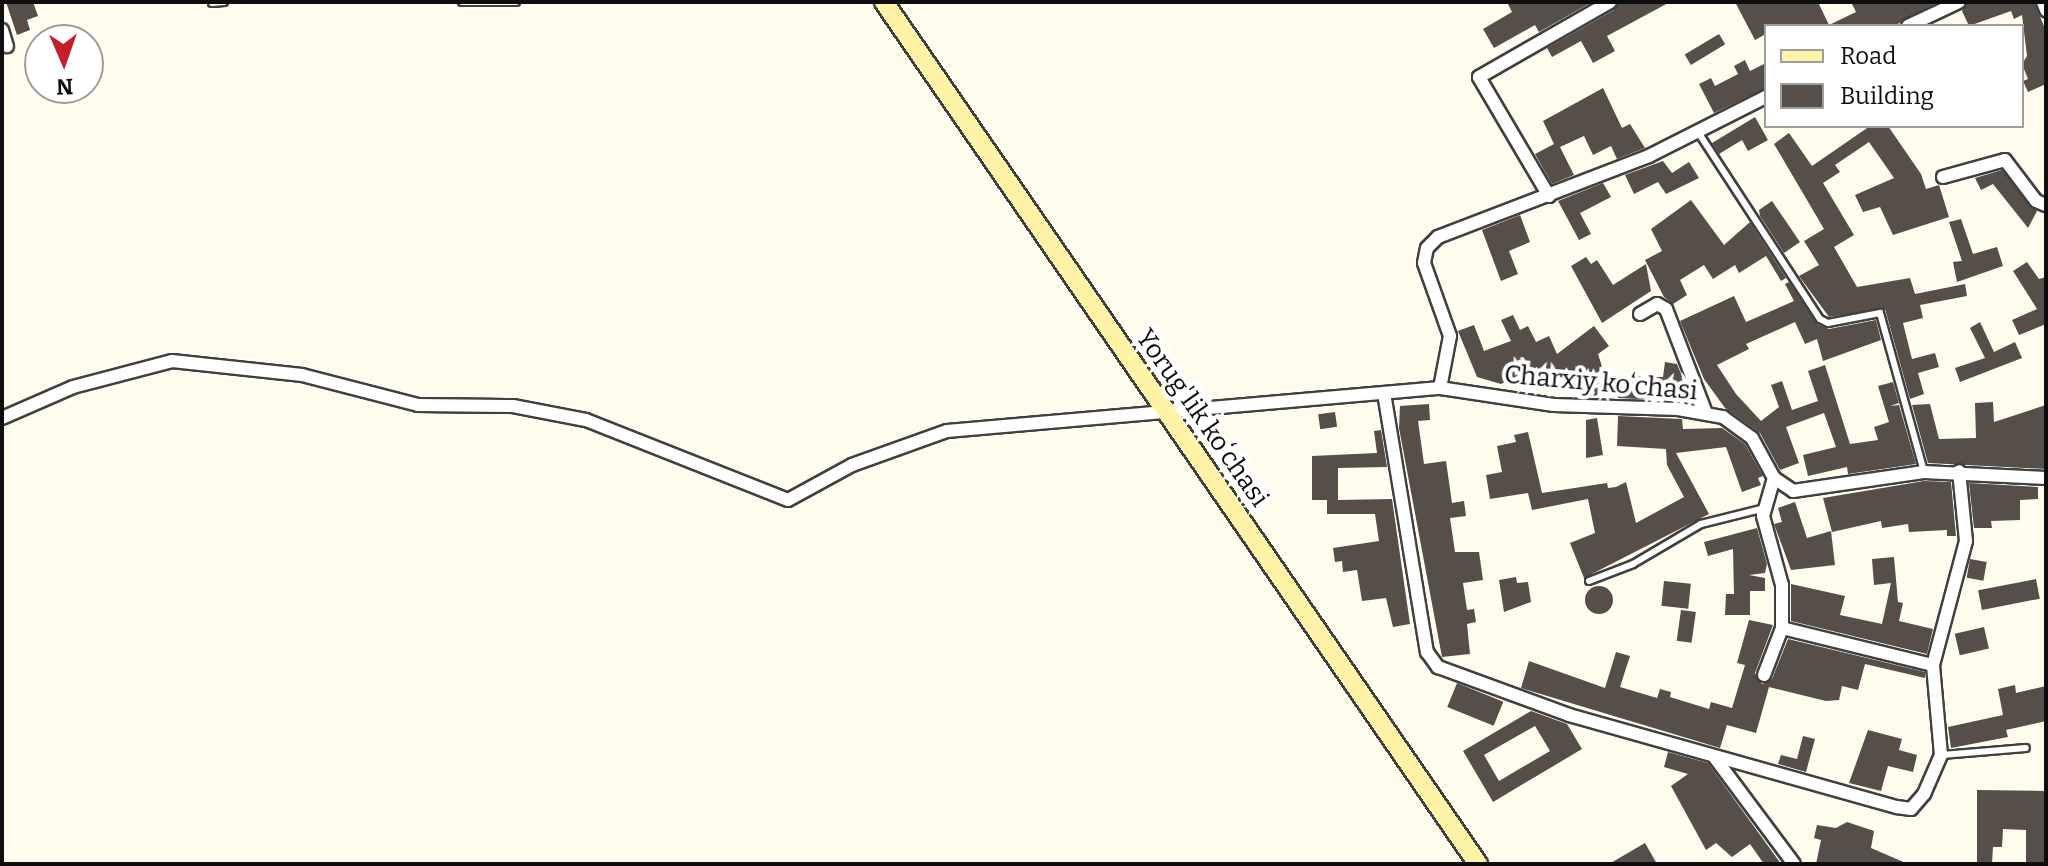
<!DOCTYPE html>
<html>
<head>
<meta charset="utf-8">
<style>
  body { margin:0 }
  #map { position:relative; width:2048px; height:866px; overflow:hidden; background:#fffbed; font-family:Bitter,serif }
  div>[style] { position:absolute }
  .building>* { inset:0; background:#564e49; transform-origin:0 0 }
  .round { border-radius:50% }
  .roads { filter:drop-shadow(2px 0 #404040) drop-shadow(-2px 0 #404040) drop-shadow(0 2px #404040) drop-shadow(0 -2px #404040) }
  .service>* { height:6px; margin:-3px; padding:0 3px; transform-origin:3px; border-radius:3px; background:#fff }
  .minor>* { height:12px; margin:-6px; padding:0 6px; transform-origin:6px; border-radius:6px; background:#fff }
  .secondary>* { height:18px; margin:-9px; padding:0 9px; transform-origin:9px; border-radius:9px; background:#fff3a8 }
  span { translate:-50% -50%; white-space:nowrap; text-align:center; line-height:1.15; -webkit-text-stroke:8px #fff; paint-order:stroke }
  .street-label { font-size:26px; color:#0d0d0d }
  .frame { position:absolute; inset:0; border:4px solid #0d0d0d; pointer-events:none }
  .legend { position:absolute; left:1764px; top:24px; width:260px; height:104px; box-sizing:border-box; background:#fff; border:2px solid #9e9e9e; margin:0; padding:10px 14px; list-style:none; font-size:24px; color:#0d0d0d }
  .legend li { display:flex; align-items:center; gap:16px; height:40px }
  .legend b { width:40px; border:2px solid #9e9e9e }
  .north { position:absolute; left:24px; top:24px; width:80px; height:80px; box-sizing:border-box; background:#fff; border:2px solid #9e9e9e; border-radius:50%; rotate:178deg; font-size:22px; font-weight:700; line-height:32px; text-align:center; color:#0d0d0d }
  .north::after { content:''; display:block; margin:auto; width:28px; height:36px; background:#c31f2b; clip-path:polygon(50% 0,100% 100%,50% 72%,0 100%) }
</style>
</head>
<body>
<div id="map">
  <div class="building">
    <i style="clip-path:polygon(6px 2px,33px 2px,38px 16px,27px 20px,30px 30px,17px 35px)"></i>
    <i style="clip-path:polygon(1507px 2px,1592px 2px,1539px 32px,1535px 25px,1494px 48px,1483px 29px,1512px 12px)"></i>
    <i style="clip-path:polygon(1619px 2px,1670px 2px,1607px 36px,1615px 51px,1593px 63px,1581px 41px,1552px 57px,1547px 48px,1614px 10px)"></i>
    <i style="clip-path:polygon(1735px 2px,1818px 2px,1829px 25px,1856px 12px,1851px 2px,1938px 2px,1894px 26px,1766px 26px,1766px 34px,1755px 40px)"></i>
    <i style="clip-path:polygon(1968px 2px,2034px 2px,2046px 31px,2046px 84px,2028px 92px,2023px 81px,2028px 79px,2022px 64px,2027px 56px,2022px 15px,2014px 19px,2011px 11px,1969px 26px,1962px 11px)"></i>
    <i style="left:1719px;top:34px;width:12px;height:40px;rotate:59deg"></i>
    <i style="clip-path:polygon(1745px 60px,1750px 71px,1766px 63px,1766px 88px,1714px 113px,1699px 84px,1711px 78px,1715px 86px,1738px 74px,1734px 66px)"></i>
    <i style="clip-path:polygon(1603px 88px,1622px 128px,1630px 124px,1645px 148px,1617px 159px,1611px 146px,1593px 155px,1584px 136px,1560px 147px,1574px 175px,1552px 184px,1535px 154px,1554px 144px,1543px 121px)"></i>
    <i style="clip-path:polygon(1755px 117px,1768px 140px,1748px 151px,1742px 140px,1719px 154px,1712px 143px)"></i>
    <i style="clip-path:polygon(1870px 126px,1888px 126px,1921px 174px,1926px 189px,1939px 185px,1949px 217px,1893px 235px,1880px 207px,1863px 212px,1855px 195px,1894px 178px,1869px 142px,1835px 165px,1840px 172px,1823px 183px,1854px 235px,1834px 247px,1857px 287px,1910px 278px,1915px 294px,1965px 284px,1967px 296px,1920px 305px,1923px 318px,1903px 323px,1912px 359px,1935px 353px,1939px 367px,1918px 373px,1924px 394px,1910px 399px,1885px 309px,1829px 317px,1799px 276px,1819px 265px,1804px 241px,1824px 229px,1774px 144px,1789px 133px,1812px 166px)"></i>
    <i style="clip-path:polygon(1663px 161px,1672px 173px,1689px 162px,1699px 178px,1666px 194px,1658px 182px,1634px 194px,1625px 175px)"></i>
    <i style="clip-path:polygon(2002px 170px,2037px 211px,2028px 228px,1993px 184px,1981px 190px,1975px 178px)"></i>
    <i style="clip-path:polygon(1603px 183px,1611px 197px,1580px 213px,1591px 234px,1579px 240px,1558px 201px)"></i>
    <i style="clip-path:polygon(1691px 200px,1724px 245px,1750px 222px,1786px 278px,1781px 281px,1766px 256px,1739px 273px,1735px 265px,1713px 279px,1704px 265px,1680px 280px,1687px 295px,1673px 304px,1664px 297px,1645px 260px,1662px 251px,1651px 229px)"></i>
    <i style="clip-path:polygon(1772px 201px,1800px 242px,1784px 253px,1760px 216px,1759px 210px)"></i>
    <i style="clip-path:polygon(1520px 215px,1530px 242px,1509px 251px,1518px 274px,1501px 281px,1482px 230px)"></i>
    <i style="clip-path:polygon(1961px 219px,1973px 254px,1997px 247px,2003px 266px,1957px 282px,1953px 262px,1962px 261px,1949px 222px)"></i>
    <i style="clip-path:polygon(1586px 257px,1591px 264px,1597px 260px,1613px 285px,1646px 264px,1651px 291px,1602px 323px,1571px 266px)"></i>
    <i style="clip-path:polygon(2027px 262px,2039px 279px,2046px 277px,2046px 324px,2019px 335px,2012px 320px,2037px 309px,2013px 271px)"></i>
    <i style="clip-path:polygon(1789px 282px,1817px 324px,1829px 329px,1876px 320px,1881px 340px,1823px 361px,1817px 339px,1805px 344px,1795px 322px,1746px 344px,1749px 349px,1717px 365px,1736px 394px,1761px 421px,1779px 407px,1771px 385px,1782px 381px,1792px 410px,1818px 401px,1808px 371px,1825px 365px,1850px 444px,1878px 440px,1874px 427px,1889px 422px,1878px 386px,1893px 382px,1899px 403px,1890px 406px,1899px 405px,1916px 464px,1848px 474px,1847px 467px,1808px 476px,1803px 455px,1836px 447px,1824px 413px,1786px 427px,1799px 463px,1780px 470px,1760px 433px,1725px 408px,1704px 379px,1680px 321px,1734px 296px,1746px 322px,1794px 301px,1785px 284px)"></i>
    <i style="clip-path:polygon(1513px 315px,1520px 330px,1528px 326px,1536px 342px,1549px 336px,1557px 354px,1594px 326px,1609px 346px,1598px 354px,1605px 376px,1663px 377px,1665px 362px,1677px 364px,1686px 386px,1684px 401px,1618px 398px,1619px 388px,1594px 396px,1585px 367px,1546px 386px,1537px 367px,1501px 384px,1477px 377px,1458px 331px,1474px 325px,1484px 351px,1511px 341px,1501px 320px)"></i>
    <i style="clip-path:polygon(1980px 322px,1994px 352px,2015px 342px,2022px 358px,1960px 382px,1955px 368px,1985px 358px,1970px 328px)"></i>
    <i style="clip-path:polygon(1993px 402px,1994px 422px,2046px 405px,2046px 469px,1928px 463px,1912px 405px,1930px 404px,1939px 439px,1976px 438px,1975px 403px)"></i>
    <i style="clip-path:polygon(1429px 404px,1430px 420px,1418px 421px,1424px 464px,1446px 461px,1452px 503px,1464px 501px,1466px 516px,1450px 518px,1455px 552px,1479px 552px,1483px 580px,1463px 583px,1467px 610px,1474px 609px,1476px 622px,1467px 624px,1470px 654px,1442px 657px,1399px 428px,1400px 406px)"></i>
    <i style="left:1335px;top:412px;width:15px;height:17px;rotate:82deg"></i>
    <i style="clip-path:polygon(1618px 416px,1682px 419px,1683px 429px,1722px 428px,1745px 444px,1763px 476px,1758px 478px,1761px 485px,1742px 492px,1726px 447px,1676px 453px,1709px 514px,1584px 578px,1570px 543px,1595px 533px,1588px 499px,1532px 510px,1528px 493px,1490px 499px,1486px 475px,1502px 472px,1497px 446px,1516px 442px,1514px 435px,1528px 432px,1542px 493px,1607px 483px,1608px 488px,1616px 487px,1626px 482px,1636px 523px,1684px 497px,1667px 465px,1666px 449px,1617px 446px)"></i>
    <i style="clip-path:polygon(1597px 418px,1603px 455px,1586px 458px,1586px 420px)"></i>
    <i style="clip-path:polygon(1381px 430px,1387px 467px,1338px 468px,1338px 500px,1392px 499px,1410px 624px,1393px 627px,1386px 598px,1362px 601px,1357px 570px,1343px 572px,1342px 561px,1335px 562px,1333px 548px,1379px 541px,1375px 514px,1327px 514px,1327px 500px,1312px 500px,1312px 456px,1377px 453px,1374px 431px)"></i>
    <i style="clip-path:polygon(1924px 481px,1951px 482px,1956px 536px,1947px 536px,1947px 530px,1909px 532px,1908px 524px,1882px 528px,1881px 521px,1832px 532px,1823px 498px)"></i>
    <i style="clip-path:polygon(1969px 483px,2038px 487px,2038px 499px,2020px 500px,2020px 520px,1991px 521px,1992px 528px,1974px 528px)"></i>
    <i style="clip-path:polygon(1795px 502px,1807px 538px,1831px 531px,1835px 565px,1791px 570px,1774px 524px,1782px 522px,1778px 508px)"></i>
    <i style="clip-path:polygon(1757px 528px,1767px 564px,1765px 573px,1749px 575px,1765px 578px,1765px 591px,1750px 591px,1750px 615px,1725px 615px,1726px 594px,1734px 594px,1733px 549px,1708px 556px,1704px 542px)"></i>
    <i style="clip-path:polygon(1894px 557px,1898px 602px,1903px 603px,1899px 621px,1933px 629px,1927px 654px,1791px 621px,1791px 584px,1845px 596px,1840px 615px,1882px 624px,1891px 583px,1874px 585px,1872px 559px)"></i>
    <i style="left:1970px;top:559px;width:17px;height:19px;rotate:10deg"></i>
    <i style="clip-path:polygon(1516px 577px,1517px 583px,1528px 582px,1531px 602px,1504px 612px,1499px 580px)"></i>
    <i style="left:2036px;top:579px;width:20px;height:59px;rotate:79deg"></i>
    <i style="left:1664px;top:581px;width:27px;height:25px;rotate:6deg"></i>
    <i class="round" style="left:1585px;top:586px;width:28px;height:28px"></i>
    <i style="left:1681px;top:610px;width:15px;height:31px;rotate:8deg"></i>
    <i style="clip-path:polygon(1749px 620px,1773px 625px,1755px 673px,1762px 684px,1772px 679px,1788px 639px,1925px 672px,1925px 678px,1865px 664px,1858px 690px,1842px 686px,1839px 700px,1826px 701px,1769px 687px,1756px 733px,1727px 725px,1720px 748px,1521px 688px,1529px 661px,1605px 688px,1616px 652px,1630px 656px,1620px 687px,1657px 698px,1660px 689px,1671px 692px,1670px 697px,1709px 709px,1711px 702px,1732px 708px,1745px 665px,1737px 663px)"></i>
    <i style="left:1984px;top:627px;width:22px;height:30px;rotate:77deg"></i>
    <i style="left:1457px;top:683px;width:50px;height:26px;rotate:22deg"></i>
    <i style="clip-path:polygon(2015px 685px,2016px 693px,2046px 686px,2046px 721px,2006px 730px,2008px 737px,1951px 748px,1948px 727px,2003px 715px,1998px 689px)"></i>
    <i style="clip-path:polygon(evenodd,1531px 711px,1567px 724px,1582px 749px,1493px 802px,1463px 751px,1531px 711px,1535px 726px,1550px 751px,1499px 781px,1484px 755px,1535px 726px)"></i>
    <i style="clip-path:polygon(1868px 730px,1902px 739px,1899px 750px,1917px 755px,1913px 772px,1888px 766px,1881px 791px,1849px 783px)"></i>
    <i style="clip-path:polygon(1803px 736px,1815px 739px,1806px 772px,1778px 764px,1781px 755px,1797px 759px)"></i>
    <i style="clip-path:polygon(1668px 752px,1708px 763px,1781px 864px,1764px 864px,1750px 844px,1732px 857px,1716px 843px,1706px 850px,1671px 786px,1688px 774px,1664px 767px)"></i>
    <i style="clip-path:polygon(1977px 790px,2046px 791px,2046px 864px,2026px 864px,2026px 830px,2003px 829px,2002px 847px,1993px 847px,1992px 864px,1977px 864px)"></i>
    <i style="clip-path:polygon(1847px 822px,1874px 831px,1871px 848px,1908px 864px,1816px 864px,1821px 840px,1814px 838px,1817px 825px,1836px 828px)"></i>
    <i style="clip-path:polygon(1645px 843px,1657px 864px,1609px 864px)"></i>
  </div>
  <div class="roads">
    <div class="service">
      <i style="left:462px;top:2px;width:54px"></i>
      <i style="left:212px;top:3px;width:12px;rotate:-5deg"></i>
      <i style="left:1698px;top:132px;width:223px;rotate:56.9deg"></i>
      <i style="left:1820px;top:319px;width:9px;rotate:27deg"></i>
      <i style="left:1828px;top:323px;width:53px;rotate:-10.9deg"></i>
      <i style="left:1880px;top:313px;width:165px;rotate:74.5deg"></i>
      <i style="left:1589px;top:581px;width:47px;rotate:-21.1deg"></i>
      <i style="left:1633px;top:564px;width:79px;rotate:-30.5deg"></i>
      <i style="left:1701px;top:524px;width:66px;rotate:-14deg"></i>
      <i style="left:1942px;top:755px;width:84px;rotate:-4.8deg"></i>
    </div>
    <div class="minor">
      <i style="left:2043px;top:2px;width:9px;rotate:69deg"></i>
      <i style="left:1908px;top:26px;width:56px;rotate:-25.2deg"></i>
      <i style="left:2px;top:30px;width:17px;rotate:73deg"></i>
      <i style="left:1943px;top:177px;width:64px;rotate:-15.3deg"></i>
      <i style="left:2005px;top:160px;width:51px;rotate:52.9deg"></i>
      <i style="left:2036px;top:201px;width:11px;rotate:22deg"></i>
      <i style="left:1549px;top:196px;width:138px;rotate:-120.5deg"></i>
      <i style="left:1479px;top:77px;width:151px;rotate:-29.8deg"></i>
      <i style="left:1640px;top:314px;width:20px;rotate:-30deg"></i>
      <i style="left:1657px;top:304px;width:10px;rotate:29deg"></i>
      <i style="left:1666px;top:309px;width:111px;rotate:69deg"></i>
      <i style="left:1440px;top:388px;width:53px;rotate:-79.1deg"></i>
      <i style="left:1450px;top:336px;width:77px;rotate:-109.6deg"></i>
      <i style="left:1424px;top:263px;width:15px;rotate:-79deg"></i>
      <i style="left:1427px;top:248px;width:16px;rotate:-45deg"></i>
      <i style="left:1438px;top:237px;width:226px;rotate:-21deg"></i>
      <i style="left:1649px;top:156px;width:131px;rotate:-26.8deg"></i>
      <i style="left:1384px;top:393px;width:263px;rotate:80.6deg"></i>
      <i style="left:1427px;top:652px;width:19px;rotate:54deg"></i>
      <i style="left:1438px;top:667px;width:140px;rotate:20.1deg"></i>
      <i style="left:1569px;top:715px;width:341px;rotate:15.7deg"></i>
      <i style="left:1897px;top:807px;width:14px;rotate:8deg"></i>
      <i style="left:1911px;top:809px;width:20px;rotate:-49deg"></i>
      <i style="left:1924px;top:794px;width:43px;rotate:-66.4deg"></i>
      <i style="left:1941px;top:755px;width:90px;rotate:-95.1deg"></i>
      <i style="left:1933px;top:665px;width:128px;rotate:-75.1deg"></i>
      <i style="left:1966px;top:541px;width:70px;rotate:-95.7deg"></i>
      <i style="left:2px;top:418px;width:77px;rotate:-23.6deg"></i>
      <i style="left:73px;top:387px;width:102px;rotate:-14.7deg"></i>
      <i style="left:172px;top:361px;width:131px;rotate:6.1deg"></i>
      <i style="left:302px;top:375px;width:120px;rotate:14.5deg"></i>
      <i style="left:418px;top:405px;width:95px;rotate:0.6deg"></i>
      <i style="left:513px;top:406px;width:74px;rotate:10.9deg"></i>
      <i style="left:586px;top:420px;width:217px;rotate:21.6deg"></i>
      <i style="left:788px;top:500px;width:73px;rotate:-28.7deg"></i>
      <i style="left:852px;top:465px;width:101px;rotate:-19.7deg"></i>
      <i style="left:947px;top:431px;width:495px;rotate:-5deg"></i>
      <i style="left:1440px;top:388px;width:115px;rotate:8.5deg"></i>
      <i style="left:1554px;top:405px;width:124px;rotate:1.8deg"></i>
      <i style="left:1678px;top:409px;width:46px;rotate:10.1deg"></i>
      <i style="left:1723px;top:417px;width:36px;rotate:36deg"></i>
      <i style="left:1752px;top:438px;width:46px;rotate:61.2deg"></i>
      <i style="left:1774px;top:478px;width:23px;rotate:34deg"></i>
      <i style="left:1793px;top:491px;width:132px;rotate:-8.3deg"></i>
      <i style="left:1924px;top:472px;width:122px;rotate:2.8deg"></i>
      <i style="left:1782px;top:628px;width:155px;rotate:13.8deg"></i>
      <i style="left:1764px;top:675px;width:50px;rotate:-69deg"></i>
      <i style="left:1782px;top:628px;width:43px;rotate:-90deg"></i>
      <i style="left:1782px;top:585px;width:72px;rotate:-105.4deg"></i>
      <i style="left:1763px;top:516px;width:40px;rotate:-74deg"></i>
      <i style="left:1715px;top:758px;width:132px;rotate:53.3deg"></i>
    </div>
    <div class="secondary">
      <i style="left:884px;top:2px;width:1047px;rotate:55.43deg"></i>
    </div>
  </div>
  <div class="street-label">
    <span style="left:1601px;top:383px;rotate:5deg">Charxiy koʻchasi</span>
    <span style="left:1202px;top:418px;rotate:55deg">Yorug'lik koʻchasi</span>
  </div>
  <div class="frame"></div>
  <ul class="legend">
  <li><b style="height:10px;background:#fff3a8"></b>Road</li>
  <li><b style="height:22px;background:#564e49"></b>Building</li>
  </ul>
  <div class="north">N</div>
</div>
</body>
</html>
